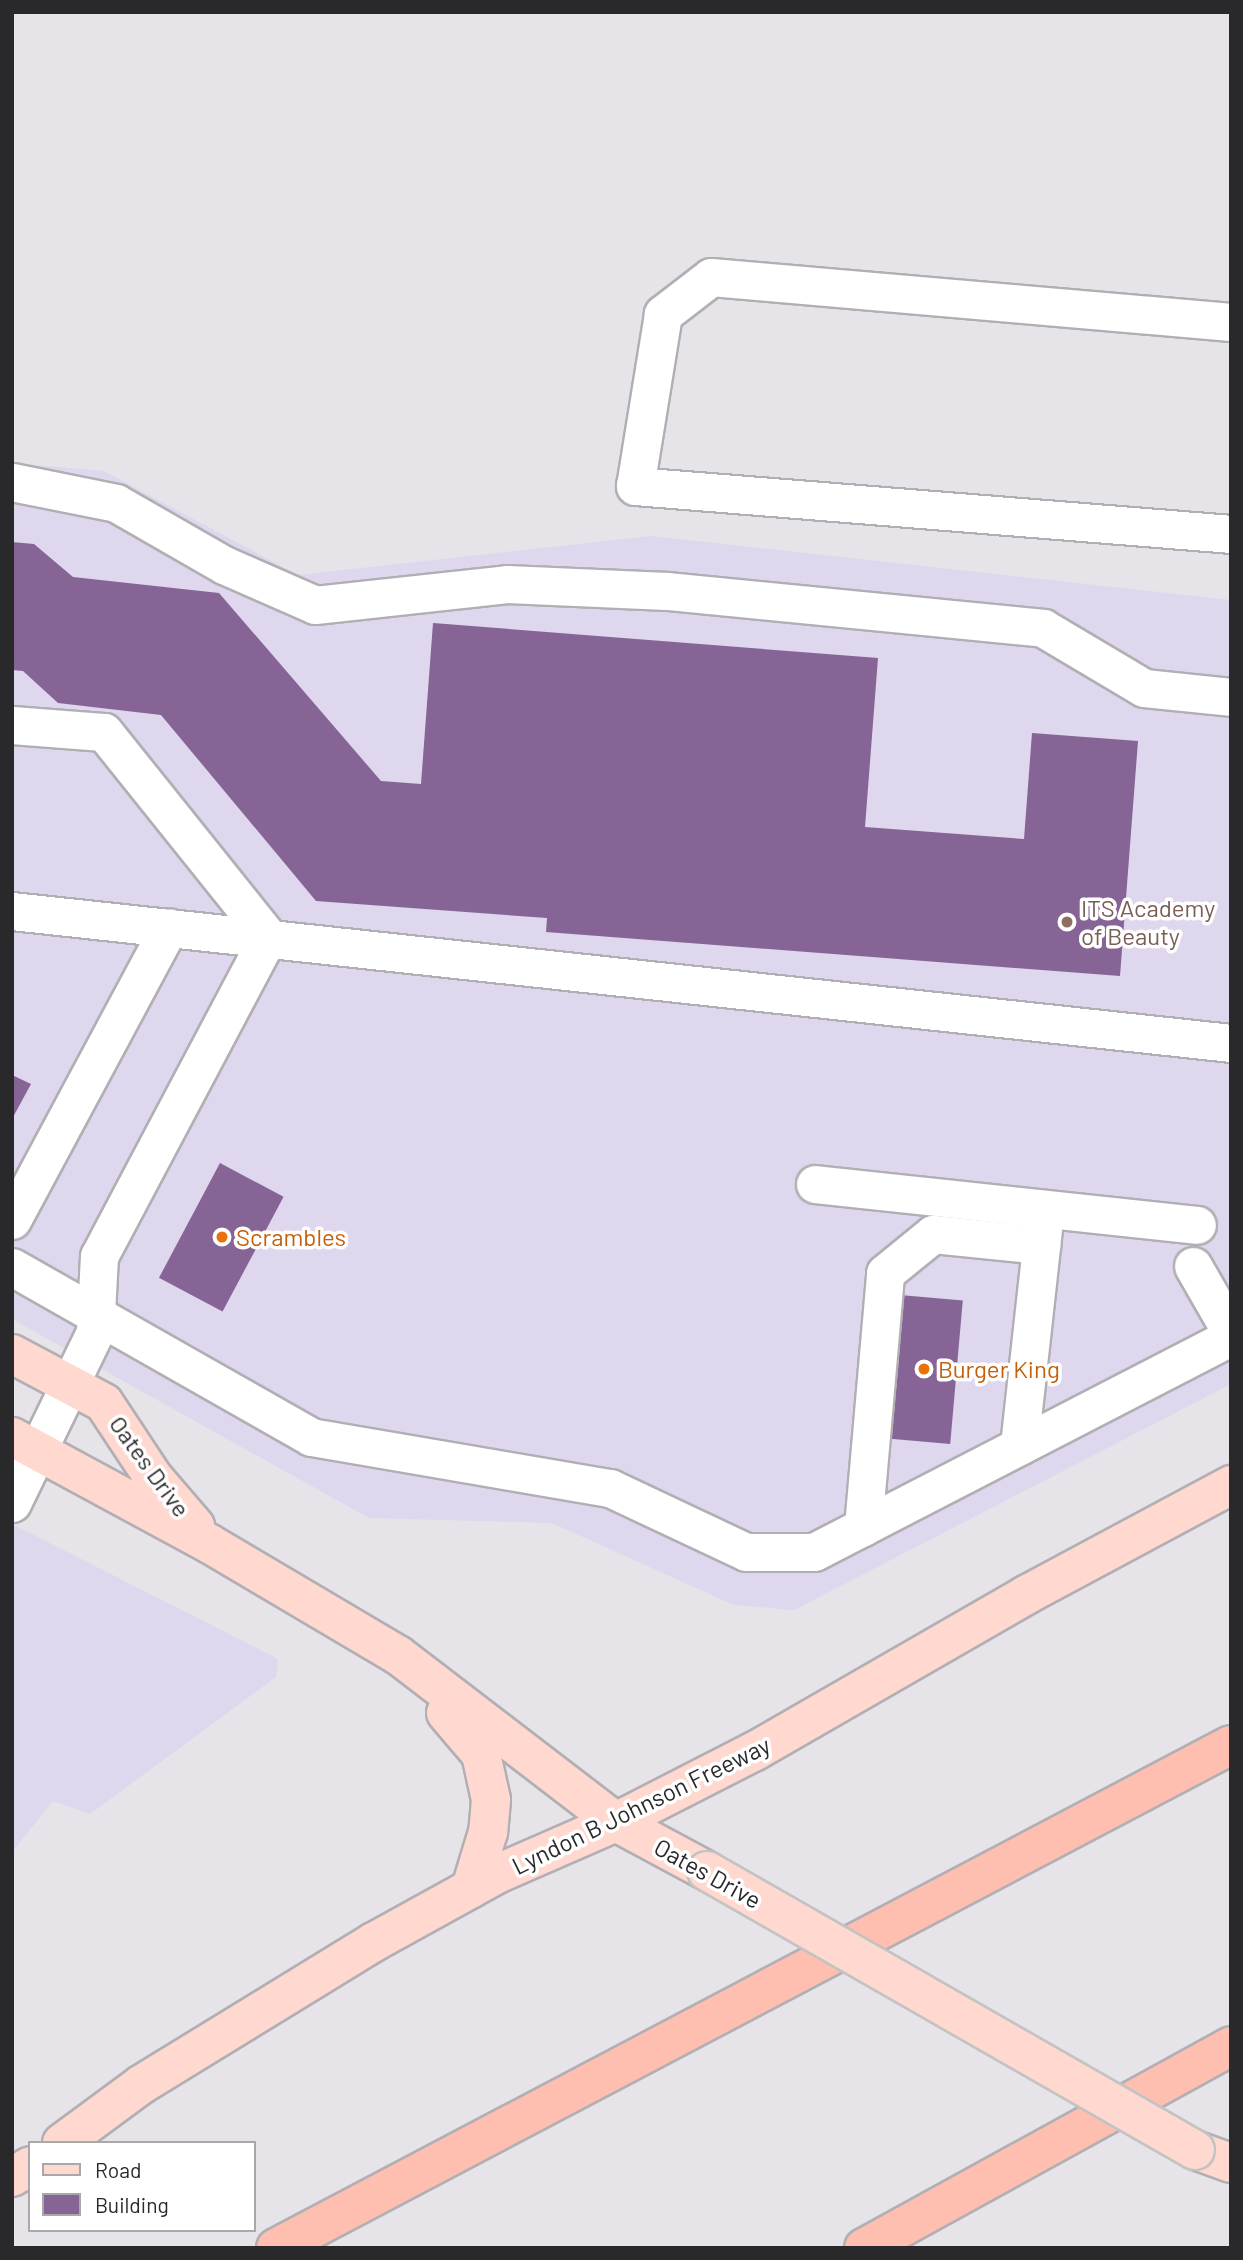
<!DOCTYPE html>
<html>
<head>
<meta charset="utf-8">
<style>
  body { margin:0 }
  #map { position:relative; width:1243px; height:2260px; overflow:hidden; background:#e6e3e9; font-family:Barlow,sans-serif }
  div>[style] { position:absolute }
  .commercial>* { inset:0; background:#ded7ed }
  .building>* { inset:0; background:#866496; transform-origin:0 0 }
  .roads { filter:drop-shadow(2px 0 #b2afb4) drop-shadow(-2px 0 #b2afb4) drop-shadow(0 2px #b2afb4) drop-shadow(0 -2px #b2afb4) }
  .minor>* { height:37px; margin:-18.5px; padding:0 18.5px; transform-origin:18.5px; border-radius:18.5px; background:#fff }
  .major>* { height:38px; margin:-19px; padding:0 19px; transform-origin:19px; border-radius:19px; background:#ffd9d0 }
  .highway>* { height:38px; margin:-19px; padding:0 19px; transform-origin:19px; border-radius:19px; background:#ffbfb0 }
  .bridges { filter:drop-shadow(2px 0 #c3c3c3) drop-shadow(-2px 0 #c3c3c3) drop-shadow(0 2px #c3c3c3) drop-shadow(0 -2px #c3c3c3) }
  .major-bridge>* { height:38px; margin:-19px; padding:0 19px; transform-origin:19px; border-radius:19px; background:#ffd9d0 }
  .dots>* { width:19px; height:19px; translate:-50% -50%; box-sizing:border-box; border:4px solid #fff; border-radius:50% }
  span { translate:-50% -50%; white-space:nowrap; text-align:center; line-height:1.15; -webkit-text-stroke:7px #fff; paint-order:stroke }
  .education-label { font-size:24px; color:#785e54 }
  .left { translate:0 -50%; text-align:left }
  .food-label { font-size:24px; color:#c56008 }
  .street-label { font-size:24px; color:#29282a }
  .frame { position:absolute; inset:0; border:14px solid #29282a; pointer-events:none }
  .legend { position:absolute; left:28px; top:2141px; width:228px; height:91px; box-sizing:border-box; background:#fff; border:2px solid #a9a9aa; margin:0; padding:9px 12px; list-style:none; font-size:21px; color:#29282a }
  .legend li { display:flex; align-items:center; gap:14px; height:35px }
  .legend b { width:35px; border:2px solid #a9a9aa }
</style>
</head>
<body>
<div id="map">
  <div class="commercial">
    <i style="clip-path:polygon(12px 463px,104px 471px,298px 575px,651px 536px,1231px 600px,1231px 1384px,794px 1610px,734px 1605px,552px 1523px,369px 1518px,12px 1319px)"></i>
    <i style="clip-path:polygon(12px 1524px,278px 1659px,276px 1677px,90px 1814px,53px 1801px,12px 1852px)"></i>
  </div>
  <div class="building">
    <i style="clip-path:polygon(12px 542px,34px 544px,73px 577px,219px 593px,381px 781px,421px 784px,433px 623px,878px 658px,865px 827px,1024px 839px,1032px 733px,1138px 741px,1120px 976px,546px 932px,547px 918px,316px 901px,161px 715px,58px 703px,23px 671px,12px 670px)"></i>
    <i style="clip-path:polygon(12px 1075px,31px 1084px,12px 1119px)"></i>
    <i style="left:220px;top:1163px;width:72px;height:130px;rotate:28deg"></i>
    <i style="left:900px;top:1295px;width:63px;height:144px;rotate:5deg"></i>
  </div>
  <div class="roads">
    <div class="minor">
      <i style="left:1231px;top:322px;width:522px;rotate:-175.05deg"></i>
      <i style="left:711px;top:277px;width:61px;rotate:142.4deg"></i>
      <i style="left:663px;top:314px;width:174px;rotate:99.2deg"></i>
      <i style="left:635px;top:486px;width:598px;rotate:4.6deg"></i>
      <i style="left:12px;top:482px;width:106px;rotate:11.4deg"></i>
      <i style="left:116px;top:503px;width:125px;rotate:29.9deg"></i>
      <i style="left:224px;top:565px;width:99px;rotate:23.7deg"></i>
      <i style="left:315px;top:605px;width:193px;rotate:-6.2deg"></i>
      <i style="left:507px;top:584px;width:160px;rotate:2.5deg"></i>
      <i style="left:667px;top:591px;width:378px;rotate:5.6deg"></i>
      <i style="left:1043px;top:628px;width:117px;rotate:30.7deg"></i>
      <i style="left:1144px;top:688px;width:87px;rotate:5.9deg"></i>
      <i style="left:12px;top:725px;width:92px;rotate:4.4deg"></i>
      <i style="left:104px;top:732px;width:263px;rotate:51.3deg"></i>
      <i style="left:268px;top:937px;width:361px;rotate:117.9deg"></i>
      <i style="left:99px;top:1256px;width:76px;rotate:93deg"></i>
      <i style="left:95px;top:1332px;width:190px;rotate:115.9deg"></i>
      <i style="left:12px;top:911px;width:1226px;rotate:6.18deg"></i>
      <i style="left:815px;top:1184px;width:384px;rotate:6.1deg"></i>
      <i style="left:12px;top:1220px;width:332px;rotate:-61.8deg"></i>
      <i style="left:1193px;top:1266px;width:76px;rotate:60.1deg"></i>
      <i style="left:12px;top:1267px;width:344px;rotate:29.6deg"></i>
      <i style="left:311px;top:1437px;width:303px;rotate:9.7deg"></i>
      <i style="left:610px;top:1488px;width:150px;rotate:25.2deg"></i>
      <i style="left:746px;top:1552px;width:68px"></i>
      <i style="left:814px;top:1552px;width:469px;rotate:-27.3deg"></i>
      <i style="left:1019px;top:1446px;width:226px;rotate:-83.7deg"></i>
      <i style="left:863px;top:1527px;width:255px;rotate:-85deg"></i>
      <i style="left:885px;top:1273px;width:62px;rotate:-39.1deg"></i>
      <i style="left:933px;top:1234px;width:109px;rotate:5.8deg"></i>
    </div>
    <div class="major">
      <i style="left:12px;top:1354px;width:104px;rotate:28deg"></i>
      <i style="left:104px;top:1403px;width:89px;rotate:56.5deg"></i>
      <i style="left:153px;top:1477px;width:65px;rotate:49.4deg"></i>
      <i style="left:12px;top:1437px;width:225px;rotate:28.4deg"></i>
      <i style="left:210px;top:1544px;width:218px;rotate:30.6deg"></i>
      <i style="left:398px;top:1655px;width:275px;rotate:37.5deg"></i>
      <i style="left:616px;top:1822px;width:103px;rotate:28.3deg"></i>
      <i style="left:446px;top:1713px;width:54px;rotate:49.5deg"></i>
      <i style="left:481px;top:1754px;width:47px;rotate:77.7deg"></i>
      <i style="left:491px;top:1800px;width:32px;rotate:95deg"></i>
      <i style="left:488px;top:1832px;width:59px;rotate:106.9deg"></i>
      <i style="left:62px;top:2143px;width:99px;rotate:-36.4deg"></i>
      <i style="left:142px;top:2084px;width:272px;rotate:-31.5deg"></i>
      <i style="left:374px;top:1942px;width:141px;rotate:-28.9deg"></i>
      <i style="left:497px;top:1874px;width:130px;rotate:-23.6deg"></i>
      <i style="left:616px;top:1822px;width:156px;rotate:-27.1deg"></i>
      <i style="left:755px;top:1751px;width:313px;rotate:-29.9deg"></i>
      <i style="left:1026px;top:1595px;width:233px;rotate:-28.2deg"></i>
      <i style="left:1195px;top:2150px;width:38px;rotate:20deg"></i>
      <i style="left:12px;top:2177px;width:21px;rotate:-31deg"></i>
    </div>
    <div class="highway">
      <i style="left:276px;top:2248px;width:1079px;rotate:-27.78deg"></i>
      <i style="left:864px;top:2248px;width:419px;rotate:-28.8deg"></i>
    </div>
  </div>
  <div class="bridges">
    <div class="major-bridge">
      <i style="left:707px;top:1871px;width:562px;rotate:29.76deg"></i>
    </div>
  </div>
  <div class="dots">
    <i style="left:1067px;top:922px;background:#8d6e63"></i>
    <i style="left:222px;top:1237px;background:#e8710a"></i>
    <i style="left:924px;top:1369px;background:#e8710a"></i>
  </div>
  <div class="education-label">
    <span class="left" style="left:1081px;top:922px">ITS Academy<br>of Beauty</span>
  </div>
  <div class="food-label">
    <span class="left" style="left:236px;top:1237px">Scrambles</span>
    <span class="left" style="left:938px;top:1369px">Burger King</span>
  </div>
  <div class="street-label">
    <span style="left:150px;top:1466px;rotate:54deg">Oates Drive</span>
    <span style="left:641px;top:1805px;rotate:-26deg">Lyndon B Johnson Freeway</span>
    <span style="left:708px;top:1873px;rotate:29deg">Oates Drive</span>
  </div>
  <div class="frame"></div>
  <ul class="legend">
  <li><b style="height:9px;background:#ffd9d0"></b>Road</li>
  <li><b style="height:19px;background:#866496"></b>Building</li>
  </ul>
</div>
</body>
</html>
